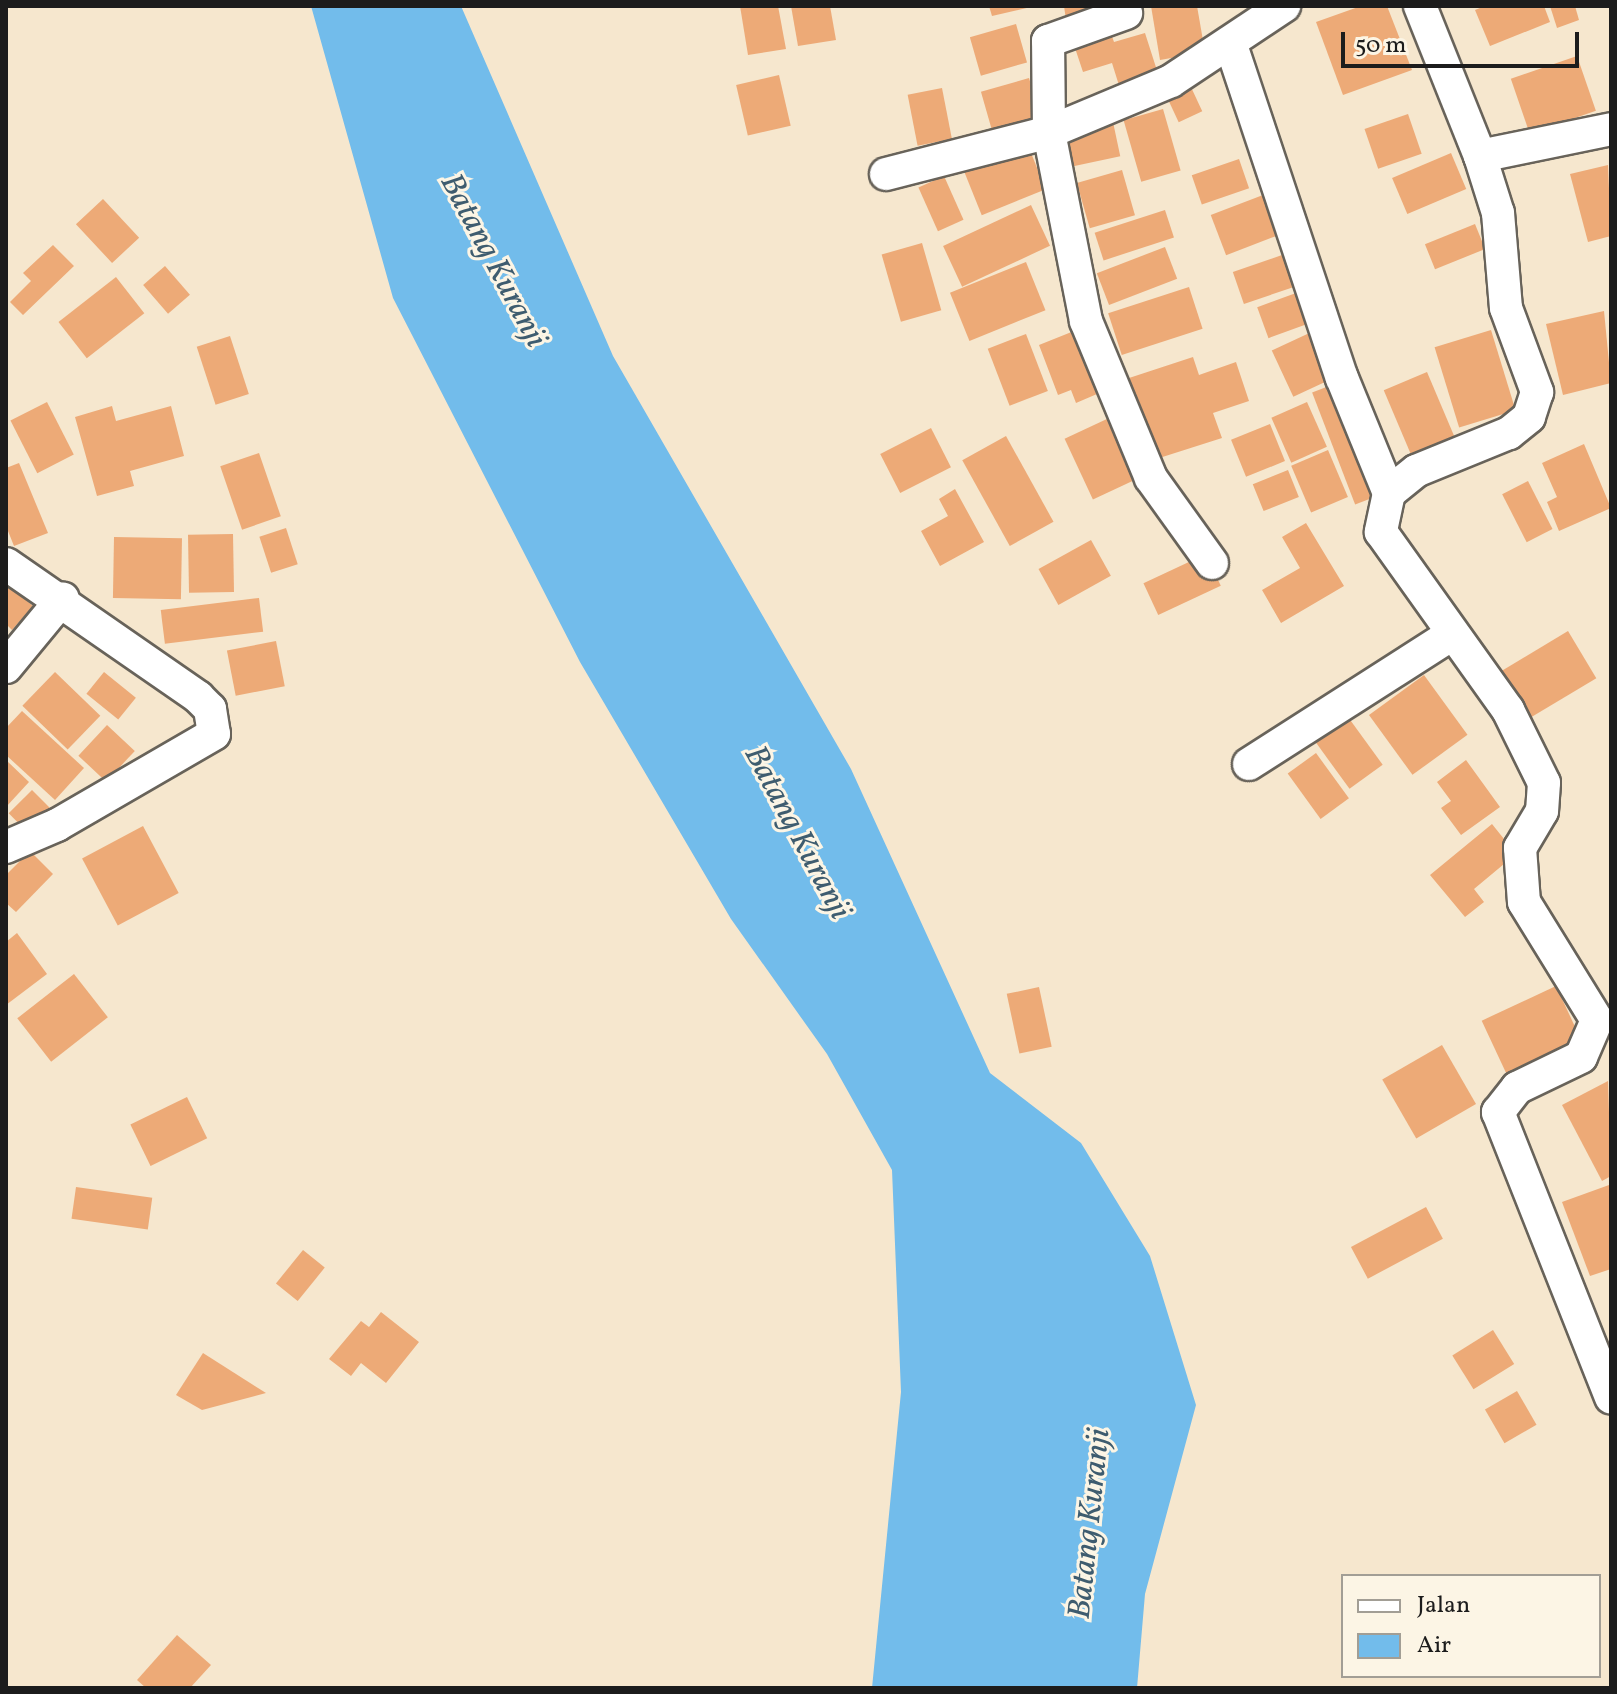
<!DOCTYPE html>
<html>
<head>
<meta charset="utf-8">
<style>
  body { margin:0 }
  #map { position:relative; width:1617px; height:1694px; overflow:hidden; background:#f6e7ce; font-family:Vollkorn,serif }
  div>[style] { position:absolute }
  .water>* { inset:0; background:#72bceb }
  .building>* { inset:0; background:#edaa77; transform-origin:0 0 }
  .roads { filter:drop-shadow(2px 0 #68635a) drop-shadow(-2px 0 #68635a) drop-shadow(0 2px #68635a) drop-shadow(0 -2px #68635a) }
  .street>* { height:32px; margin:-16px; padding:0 16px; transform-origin:16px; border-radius:16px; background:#fff }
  span { translate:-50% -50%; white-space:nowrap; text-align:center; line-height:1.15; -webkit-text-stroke:6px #fcf5e5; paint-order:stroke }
  .water-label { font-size:32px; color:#3e5c6f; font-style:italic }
  .frame { position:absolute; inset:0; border:8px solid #1c1c1c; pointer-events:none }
  .legend { position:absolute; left:1341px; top:1574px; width:260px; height:104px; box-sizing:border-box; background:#fcf5e5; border:2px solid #a29e95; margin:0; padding:10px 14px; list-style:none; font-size:24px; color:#1c1c1c }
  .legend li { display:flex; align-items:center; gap:16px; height:40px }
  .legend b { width:40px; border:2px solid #a29e95 }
  .scale { position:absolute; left:1341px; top:32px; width:238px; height:36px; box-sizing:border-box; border:4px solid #1c1c1c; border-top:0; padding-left:10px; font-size:24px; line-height:28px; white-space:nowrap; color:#1c1c1c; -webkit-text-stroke:6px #fcf5e5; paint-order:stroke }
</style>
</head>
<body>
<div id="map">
  <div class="water">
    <i style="clip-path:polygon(311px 6px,461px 6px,613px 356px,851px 769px,990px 1073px,1081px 1143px,1150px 1256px,1196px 1405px,1145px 1594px,1137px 1688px,872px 1688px,901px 1392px,892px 1170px,827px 1054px,731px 919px,580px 662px,393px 298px)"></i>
  </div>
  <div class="building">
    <i style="clip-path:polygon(740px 6px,778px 6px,786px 49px,748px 55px)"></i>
    <i style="clip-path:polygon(791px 6px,830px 6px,836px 40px,798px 46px)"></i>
    <i style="clip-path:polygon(989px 6px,1031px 6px,1031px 7px,992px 16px)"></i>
    <i style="clip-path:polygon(1064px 6px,1139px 6px,1066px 20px)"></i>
    <i style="clip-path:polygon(1151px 6px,1197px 6px,1205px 52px,1160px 60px)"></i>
    <i style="clip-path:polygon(1361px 6px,1387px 6px,1412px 70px,1343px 95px,1316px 22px)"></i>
    <i style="clip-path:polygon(1485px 6px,1544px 6px,1550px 22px,1490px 46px,1475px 10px)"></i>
    <i style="clip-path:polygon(1550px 6px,1575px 6px,1579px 20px,1557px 28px)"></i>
    <i style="left:1016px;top:24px;width:40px;height:48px;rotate:74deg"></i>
    <i style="clip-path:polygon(1108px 25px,1114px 42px,1145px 33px,1161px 83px,1122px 95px,1112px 63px,1083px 72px,1071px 36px)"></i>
    <i style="left:1577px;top:56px;width:58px;height:70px;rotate:71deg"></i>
    <i style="left:779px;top:75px;width:52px;height:44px;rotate:77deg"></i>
    <i style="left:1029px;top:78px;width:41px;height:50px;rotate:74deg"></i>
    <i style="left:1190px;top:85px;width:29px;height:26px;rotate:65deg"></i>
    <i style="left:942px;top:88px;width:52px;height:35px;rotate:79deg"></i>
    <i style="left:1163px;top:109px;width:64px;height:41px;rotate:74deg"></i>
    <i style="left:1408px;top:114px;width:42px;height:46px;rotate:71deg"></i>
    <i style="left:1113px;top:122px;width:35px;height:48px;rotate:78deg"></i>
    <i style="left:1027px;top:143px;width:50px;height:69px;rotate:68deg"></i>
    <i style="left:1451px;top:153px;width:39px;height:64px;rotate:67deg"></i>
    <i style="left:1239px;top:159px;width:31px;height:50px;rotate:71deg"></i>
    <i style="clip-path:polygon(1608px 165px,1611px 236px,1588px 242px,1570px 174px)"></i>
    <i style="left:1122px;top:170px;width:47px;height:47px;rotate:74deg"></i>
    <i style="left:944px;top:176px;width:48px;height:28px;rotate:66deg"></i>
    <i style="left:1263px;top:195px;width:43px;height:56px;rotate:69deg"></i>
    <i style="left:103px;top:199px;width:53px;height:37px;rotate:47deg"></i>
    <i style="left:1031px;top:205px;width:45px;height:97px;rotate:65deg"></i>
    <i style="left:1165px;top:210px;width:29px;height:74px;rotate:72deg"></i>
    <i style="left:1475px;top:224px;width:27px;height:54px;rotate:68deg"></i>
    <i style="left:922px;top:243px;width:70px;height:42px;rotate:74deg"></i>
    <i style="clip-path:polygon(53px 245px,74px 266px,23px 315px,10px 302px,31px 281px,23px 273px)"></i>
    <i style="left:1165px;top:247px;width:34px;height:73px;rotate:69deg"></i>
    <i style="left:1282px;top:255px;width:34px;height:52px;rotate:71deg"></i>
    <i style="left:1026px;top:262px;width:52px;height:82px;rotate:68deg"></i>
    <i style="left:165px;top:266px;width:38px;height:29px;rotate:49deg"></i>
    <i style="left:116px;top:277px;width:46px;height:73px;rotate:52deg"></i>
    <i style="left:1189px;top:287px;width:44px;height:85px;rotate:72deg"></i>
    <i style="left:1307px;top:289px;width:33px;height:53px;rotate:70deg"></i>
    <i style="clip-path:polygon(1604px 311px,1611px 383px,1563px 395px,1546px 324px)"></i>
    <i style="clip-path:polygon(1079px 329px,1104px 391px,1076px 403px,1071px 390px,1058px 395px,1039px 345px)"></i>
    <i style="left:1318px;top:329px;width:51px;height:51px;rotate:65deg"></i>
    <i style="left:1491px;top:330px;width:84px;height:59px;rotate:73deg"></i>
    <i style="left:1026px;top:334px;width:61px;height:41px;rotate:69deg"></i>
    <i style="left:230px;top:336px;width:61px;height:35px;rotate:72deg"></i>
    <i style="clip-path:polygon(1193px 357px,1199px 375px,1236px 362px,1249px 401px,1213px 413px,1222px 438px,1153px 460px,1126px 379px)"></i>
    <i style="left:1427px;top:372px;width:70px;height:47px;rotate:67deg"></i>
    <i style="left:1342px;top:381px;width:120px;height:32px;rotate:69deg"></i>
    <i style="left:47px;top:402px;width:59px;height:41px;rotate:63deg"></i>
    <i style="left:1307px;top:402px;width:49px;height:39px;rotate:66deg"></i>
    <i style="clip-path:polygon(112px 406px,116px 421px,171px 406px,184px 456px,130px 471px,134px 486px,97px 496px,75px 417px)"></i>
    <i style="left:1109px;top:418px;width:67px;height:49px;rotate:65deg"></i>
    <i style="left:1270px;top:424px;width:40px;height:42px;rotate:68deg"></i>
    <i style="left:931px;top:428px;width:44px;height:57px;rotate:63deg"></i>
    <i style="left:1006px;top:436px;width:98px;height:50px;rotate:61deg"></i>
    <i style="clip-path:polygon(1584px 444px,1611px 508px,1559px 531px,1547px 502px,1557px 497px,1542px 463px)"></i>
    <i style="left:1328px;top:450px;width:51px;height:40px;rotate:67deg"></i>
    <i style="left:259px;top:453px;width:67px;height:41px;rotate:71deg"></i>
    <i style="clip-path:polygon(19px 463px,48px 533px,14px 546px,6px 526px,6px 468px)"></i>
    <i style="left:1288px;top:470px;width:29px;height:38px;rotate:68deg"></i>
    <i style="left:1528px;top:481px;width:54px;height:29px;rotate:63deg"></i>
    <i style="clip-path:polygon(955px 489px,984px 542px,940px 566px,921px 531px,948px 516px,939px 499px)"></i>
    <i style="clip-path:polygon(1306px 523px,1344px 586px,1281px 623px,1262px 590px,1300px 568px,1282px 537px)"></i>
    <i style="left:286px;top:528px;width:38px;height:28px;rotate:72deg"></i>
    <i style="left:233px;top:534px;width:58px;height:45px;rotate:89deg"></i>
    <i style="left:114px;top:537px;width:68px;height:61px;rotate:1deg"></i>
    <i style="left:1091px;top:540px;width:41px;height:60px;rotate:61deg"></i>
    <i style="left:1206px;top:554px;width:35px;height:69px;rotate:65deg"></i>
    <i style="clip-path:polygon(6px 583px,33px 606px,12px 630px,6px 624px)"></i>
    <i style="left:259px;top:598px;width:34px;height:99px;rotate:83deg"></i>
    <i style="left:1568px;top:631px;width:55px;height:81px;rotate:59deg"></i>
    <i style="left:276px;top:641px;width:46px;height:50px;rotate:79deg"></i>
    <i style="left:55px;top:672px;width:63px;height:47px;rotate:44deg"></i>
    <i style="left:104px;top:672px;width:41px;height:28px;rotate:39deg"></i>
    <i style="left:1424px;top:675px;width:74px;height:68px;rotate:54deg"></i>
    <i style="clip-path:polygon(22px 711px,84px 768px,55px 800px,6px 755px,6px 728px)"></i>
    <i style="left:1348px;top:717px;width:59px;height:41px;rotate:54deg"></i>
    <i style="left:107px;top:725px;width:38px;height:42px;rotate:43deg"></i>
    <i style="left:1316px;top:753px;width:56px;height:35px;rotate:54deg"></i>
    <i style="clip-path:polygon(6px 760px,29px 782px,6px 807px)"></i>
    <i style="clip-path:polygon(1466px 760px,1500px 807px,1461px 835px,1441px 808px,1451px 801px,1437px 782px)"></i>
    <i style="left:32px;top:790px;width:30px;height:33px;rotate:45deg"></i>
    <i style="clip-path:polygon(1492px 824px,1516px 854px,1474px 889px,1484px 902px,1465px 917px,1430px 875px)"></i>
    <i style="left:143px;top:826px;width:76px;height:69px;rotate:62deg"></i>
    <i style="clip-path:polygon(30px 851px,53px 874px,16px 912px,6px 903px,6px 875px)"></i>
    <i style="clip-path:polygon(17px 933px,47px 974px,6px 1005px,6px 942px)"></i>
    <i style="left:74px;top:974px;width:55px;height:72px;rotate:52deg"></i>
    <i style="left:1556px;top:986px;width:68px;height:82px;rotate:65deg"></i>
    <i style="left:1039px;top:987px;width:61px;height:33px;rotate:78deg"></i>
    <i style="left:1442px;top:1045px;width:68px;height:69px;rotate:60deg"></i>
    <i style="clip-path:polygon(1608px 1081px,1611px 1176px,1602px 1181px,1562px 1105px)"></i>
    <i style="left:187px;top:1097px;width:46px;height:63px;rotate:64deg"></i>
    <i style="clip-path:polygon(1609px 1185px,1611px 1269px,1590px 1276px,1562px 1202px)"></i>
    <i style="left:76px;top:1187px;width:77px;height:32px;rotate:8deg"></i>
    <i style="left:1426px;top:1207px;width:36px;height:85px;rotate:62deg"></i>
    <i style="left:303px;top:1250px;width:28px;height:43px;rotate:39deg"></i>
    <i style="clip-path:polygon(381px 1312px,419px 1342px,386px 1383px,361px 1363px,351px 1376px,329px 1359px,361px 1321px,369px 1327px)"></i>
    <i style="left:1493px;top:1330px;width:40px;height:48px;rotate:58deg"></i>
    <i style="clip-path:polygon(203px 1353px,266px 1393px,202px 1410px,176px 1395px)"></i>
    <i style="left:1517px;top:1391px;width:39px;height:37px;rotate:60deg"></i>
    <i style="clip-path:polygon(177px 1635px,211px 1665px,190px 1688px,146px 1688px,137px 1680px)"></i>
  </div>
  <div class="roads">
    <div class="street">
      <i style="left:1420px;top:6px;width:162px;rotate:68.2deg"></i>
      <i style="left:1480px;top:156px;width:134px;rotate:-11.6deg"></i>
      <i style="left:1231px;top:45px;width:351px;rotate:71.6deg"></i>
      <i style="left:1342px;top:378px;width:124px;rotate:67.8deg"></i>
      <i style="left:1480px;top:156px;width:60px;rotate:72.5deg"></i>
      <i style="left:1498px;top:213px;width:95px;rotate:85.2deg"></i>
      <i style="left:1506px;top:308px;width:90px;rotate:69.7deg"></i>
      <i style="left:1537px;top:392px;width:26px;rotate:108deg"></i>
      <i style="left:1529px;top:417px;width:26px;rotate:141deg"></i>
      <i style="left:1509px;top:433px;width:100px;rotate:157.8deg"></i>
      <i style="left:1416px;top:471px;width:35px;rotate:141deg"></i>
      <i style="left:1389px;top:493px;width:40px;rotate:102deg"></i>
      <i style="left:1381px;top:532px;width:219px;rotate:54.5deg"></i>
      <i style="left:1508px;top:710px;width:81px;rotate:63.7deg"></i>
      <i style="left:1544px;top:783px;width:28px;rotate:94deg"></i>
      <i style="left:1542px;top:811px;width:43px;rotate:120.7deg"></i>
      <i style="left:1520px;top:848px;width:54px;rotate:85.8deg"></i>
      <i style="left:1524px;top:902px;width:139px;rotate:58.3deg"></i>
      <i style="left:1597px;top:1020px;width:40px;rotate:113.4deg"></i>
      <i style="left:1581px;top:1057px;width:71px;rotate:154.2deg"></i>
      <i style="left:1517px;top:1088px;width:31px;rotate:128deg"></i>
      <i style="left:1498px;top:1112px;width:307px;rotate:68.4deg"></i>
      <i style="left:886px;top:174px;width:168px;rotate:-14.4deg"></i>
      <i style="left:1049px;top:132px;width:91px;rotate:-90.6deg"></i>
      <i style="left:1048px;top:41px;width:83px;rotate:-19.7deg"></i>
      <i style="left:1212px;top:563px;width:105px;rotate:-125.7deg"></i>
      <i style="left:1151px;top:478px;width:170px;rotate:-112.5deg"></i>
      <i style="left:1086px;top:321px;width:193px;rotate:-101.1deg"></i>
      <i style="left:1049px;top:132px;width:132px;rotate:-22.7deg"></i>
      <i style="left:1171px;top:81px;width:136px;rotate:-33.6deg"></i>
      <i style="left:6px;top:564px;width:234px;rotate:34.7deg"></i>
      <i style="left:198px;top:697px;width:17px;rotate:45deg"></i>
      <i style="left:210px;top:709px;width:25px;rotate:81deg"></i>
      <i style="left:214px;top:734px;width:181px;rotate:149.9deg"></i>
      <i style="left:57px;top:825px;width:56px;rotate:156.7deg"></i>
      <i style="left:6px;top:667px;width:89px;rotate:-50.4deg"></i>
      <i style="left:1249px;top:764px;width:241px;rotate:-32.6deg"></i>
    </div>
  </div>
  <div class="water-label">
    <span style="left:492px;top:261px;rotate:62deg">Batang Kuranji</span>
    <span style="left:796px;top:833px;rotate:62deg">Batang Kuranji</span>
    <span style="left:1091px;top:1524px;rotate:-84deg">Batang Kuranji</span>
  </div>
  <div class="frame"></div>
  <ul class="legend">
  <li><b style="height:10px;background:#fff"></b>Jalan</li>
  <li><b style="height:22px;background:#72bceb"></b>Air</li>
  </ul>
  <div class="scale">50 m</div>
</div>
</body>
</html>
